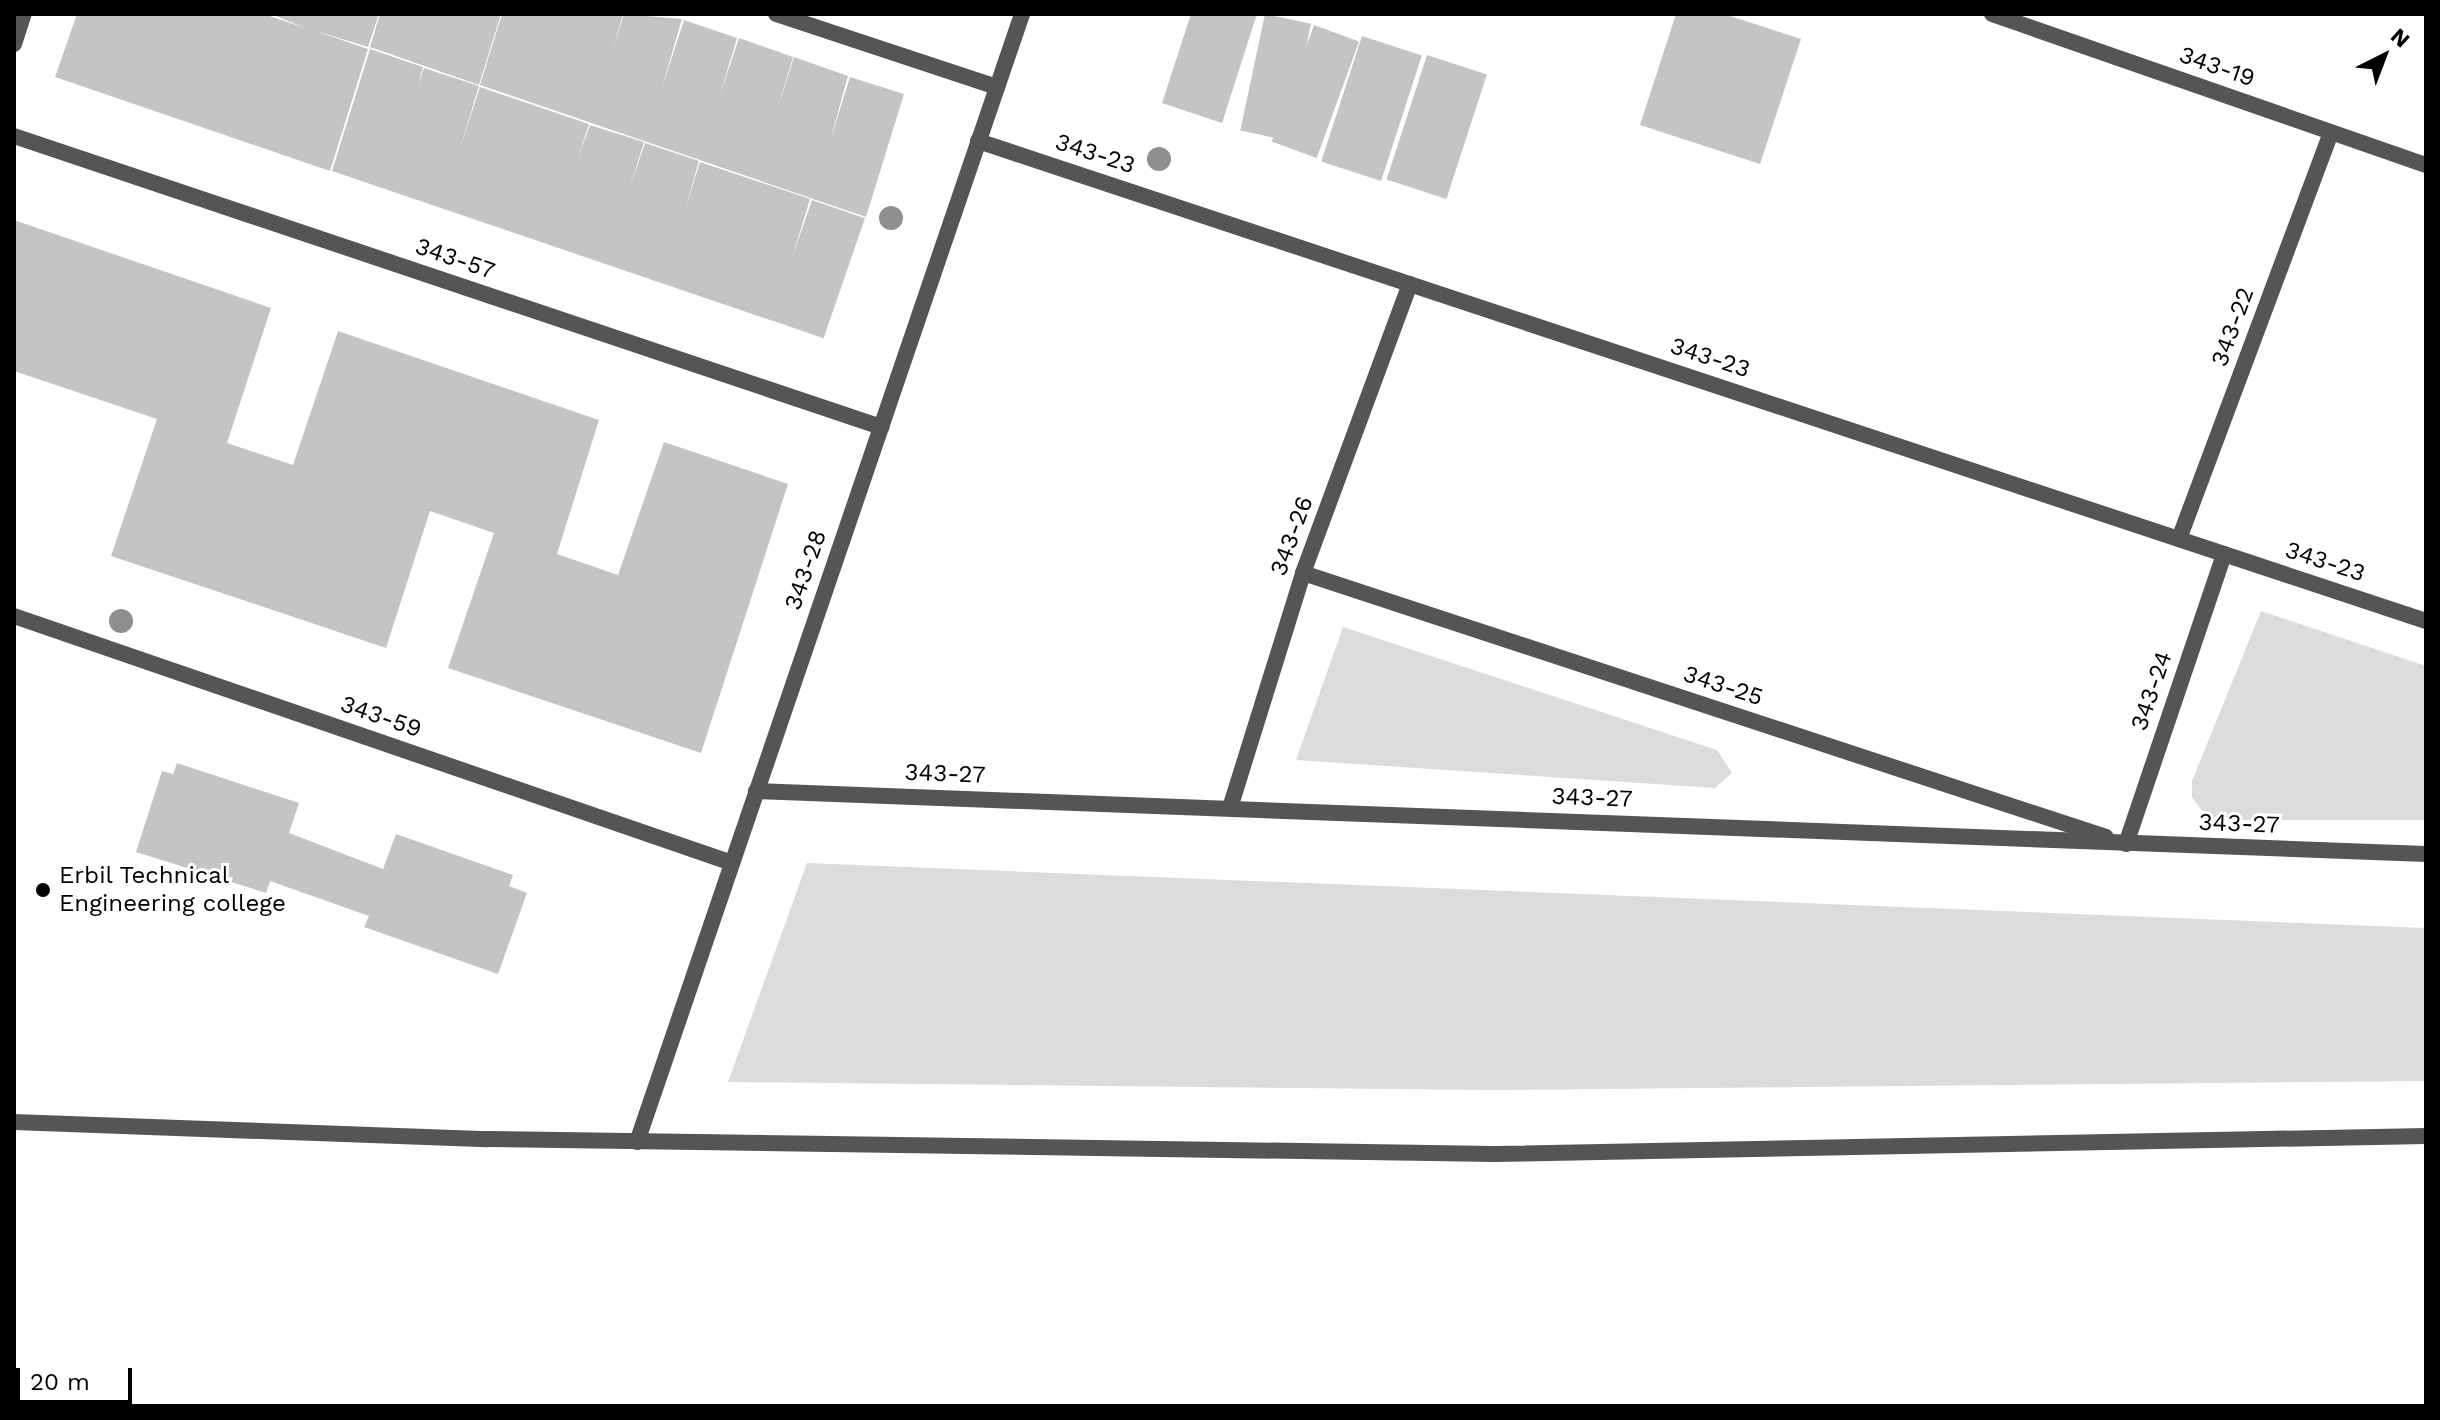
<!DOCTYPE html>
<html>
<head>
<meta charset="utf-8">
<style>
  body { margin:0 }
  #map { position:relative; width:2440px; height:1420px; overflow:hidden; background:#fff; font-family:"Work Sans",sans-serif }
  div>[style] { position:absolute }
  .green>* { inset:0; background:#dcdcdc }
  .building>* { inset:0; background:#c4c4c4; transform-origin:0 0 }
  .minor>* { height:16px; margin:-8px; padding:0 8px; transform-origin:8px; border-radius:8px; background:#555 }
  .tertiary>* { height:16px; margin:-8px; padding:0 8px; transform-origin:8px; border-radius:8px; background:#555 }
  .trees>* { width:24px; height:24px; margin:-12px; border-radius:50%; background:#8f8f8f }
  .dots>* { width:22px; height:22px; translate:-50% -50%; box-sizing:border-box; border:4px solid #fff; border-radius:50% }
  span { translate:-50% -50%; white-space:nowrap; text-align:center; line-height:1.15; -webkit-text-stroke:6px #fff; paint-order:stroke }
  .street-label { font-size:24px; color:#000 }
  .poi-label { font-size:24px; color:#000 }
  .left { translate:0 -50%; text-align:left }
  .frame { position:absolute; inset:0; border:16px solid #000; pointer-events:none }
  .north { position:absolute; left:2344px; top:16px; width:80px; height:80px; -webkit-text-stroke:6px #fff; paint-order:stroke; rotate:42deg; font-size:22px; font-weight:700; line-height:32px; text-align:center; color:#000 }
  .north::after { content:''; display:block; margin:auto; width:28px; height:36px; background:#000; clip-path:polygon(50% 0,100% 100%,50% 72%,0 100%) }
  .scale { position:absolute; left:16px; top:1368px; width:116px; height:36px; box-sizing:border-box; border:4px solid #000; border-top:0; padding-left:10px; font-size:24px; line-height:28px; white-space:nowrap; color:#000; -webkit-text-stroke:6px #fff; paint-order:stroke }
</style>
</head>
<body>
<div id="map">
  <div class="green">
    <i style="clip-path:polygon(2261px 611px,2426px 666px,2426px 820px,2221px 820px,2203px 812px,2192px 797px,2192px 781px)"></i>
    <i style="clip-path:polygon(1343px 627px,1717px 750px,1732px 773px,1715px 788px,1296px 760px)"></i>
    <i style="clip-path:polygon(807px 863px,2426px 928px,2426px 1081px,1495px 1090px,728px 1082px)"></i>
  </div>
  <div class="building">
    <i style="clip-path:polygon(77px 14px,264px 14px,305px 28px,271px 14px,379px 14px,368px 47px,313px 30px,368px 49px,330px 171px,55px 77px)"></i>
    <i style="clip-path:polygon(380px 14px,501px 14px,479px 85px,370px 47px)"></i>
    <i style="clip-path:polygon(502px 14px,623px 14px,613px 48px,624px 14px,682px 19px,661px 91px,684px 20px,737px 38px,720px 95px,739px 38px,793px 57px,776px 114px,794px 57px,848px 76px,830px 141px,850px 77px,904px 94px,866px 217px,480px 85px)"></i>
    <i style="clip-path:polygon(1191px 14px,1257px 14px,1222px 123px,1162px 103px)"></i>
    <i style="left:1265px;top:14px;width:47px;height:119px;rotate:12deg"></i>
    <i style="clip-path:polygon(1676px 14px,1724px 14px,1801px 39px,1760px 164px,1640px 125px)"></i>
    <i style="left:1314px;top:25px;width:48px;height:124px;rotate:20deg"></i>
    <i style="left:1362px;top:36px;width:63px;height:132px;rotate:18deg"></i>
    <i style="clip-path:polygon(370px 49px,423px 67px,418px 85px,424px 68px,479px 86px,459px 151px,480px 87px,589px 124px,577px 160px,590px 125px,644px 142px,629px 190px,645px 143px,699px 161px,685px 209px,700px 162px,810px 199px,773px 321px,332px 171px)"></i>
    <i style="left:1427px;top:55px;width:63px;height:131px;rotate:18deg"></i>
    <i style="left:812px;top:200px;width:56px;height:127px;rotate:19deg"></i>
    <i style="clip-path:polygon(14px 220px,271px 308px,227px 443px,293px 465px,338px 331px,599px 420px,557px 554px,618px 575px,664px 442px,788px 484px,701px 753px,448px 668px,494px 533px,430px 511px,386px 648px,111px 556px,157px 419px,14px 371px)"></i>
    <i style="clip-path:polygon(177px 763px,299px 803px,289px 833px,383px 869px,396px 834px,513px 875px,509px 886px,527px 893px,498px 974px,364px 927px,369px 916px,270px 881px,266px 893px,136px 852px,162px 771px,173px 774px)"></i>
  </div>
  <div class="minor">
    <i style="left:776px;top:14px;width:233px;rotate:18.3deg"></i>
    <i style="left:1992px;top:14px;width:460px;rotate:19.2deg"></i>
    <i style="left:14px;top:44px;width:32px;rotate:-72deg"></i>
    <i style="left:14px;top:136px;width:915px;rotate:18.55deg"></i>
    <i style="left:978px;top:141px;width:1525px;rotate:18.34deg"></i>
    <i style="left:2179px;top:539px;width:434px;rotate:-69.5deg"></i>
    <i style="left:1303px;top:573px;width:845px;rotate:18.2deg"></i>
    <i style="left:14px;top:616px;width:759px;rotate:18.98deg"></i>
    <i style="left:756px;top:791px;width:1671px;rotate:2.16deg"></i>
    <i style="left:1230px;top:808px;width:246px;rotate:-72.7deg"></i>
    <i style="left:1303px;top:573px;width:308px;rotate:-69.7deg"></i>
    <i style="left:2126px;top:844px;width:306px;rotate:-71.3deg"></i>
    <i style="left:637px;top:1142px;width:1192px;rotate:-71.15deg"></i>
  </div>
  <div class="tertiary">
    <i style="left:14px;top:1122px;width:474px;rotate:2.1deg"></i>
    <i style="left:488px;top:1139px;width:1006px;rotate:0.85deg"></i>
    <i style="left:1494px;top:1154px;width:932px;rotate:-1.11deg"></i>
  </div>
  <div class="trees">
    <i style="left:1159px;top:159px"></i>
    <i style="left:891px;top:218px"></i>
    <i style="left:121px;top:621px"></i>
  </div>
  <div class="dots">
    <i style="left:43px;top:890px;background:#000"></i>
  </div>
  <div class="street-label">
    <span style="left:2217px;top:67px;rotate:19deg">343-19</span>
    <span style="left:1095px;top:154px;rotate:18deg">343-23</span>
    <span style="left:455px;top:259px;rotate:19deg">343-57</span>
    <span style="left:2233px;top:327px;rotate:-70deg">343-22</span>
    <span style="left:1710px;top:358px;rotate:18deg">343-23</span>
    <span style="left:1292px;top:536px;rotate:-70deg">343-26</span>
    <span style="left:2325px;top:562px;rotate:18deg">343-23</span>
    <span style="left:806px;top:570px;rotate:-71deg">343-28</span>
    <span style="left:1723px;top:686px;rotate:18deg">343-25</span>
    <span style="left:2152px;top:691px;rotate:-71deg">343-24</span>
    <span style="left:381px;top:717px;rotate:19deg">343-59</span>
    <span style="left:945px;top:774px;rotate:2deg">343-27</span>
    <span style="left:1592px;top:798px;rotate:2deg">343-27</span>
    <span style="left:2239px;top:824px;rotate:2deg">343-27</span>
  </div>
  <div class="poi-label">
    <span class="left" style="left:59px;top:890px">Erbil Technical<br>Engineering college</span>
  </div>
  <div class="frame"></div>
  <div class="north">N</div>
  <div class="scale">20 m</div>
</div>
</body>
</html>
